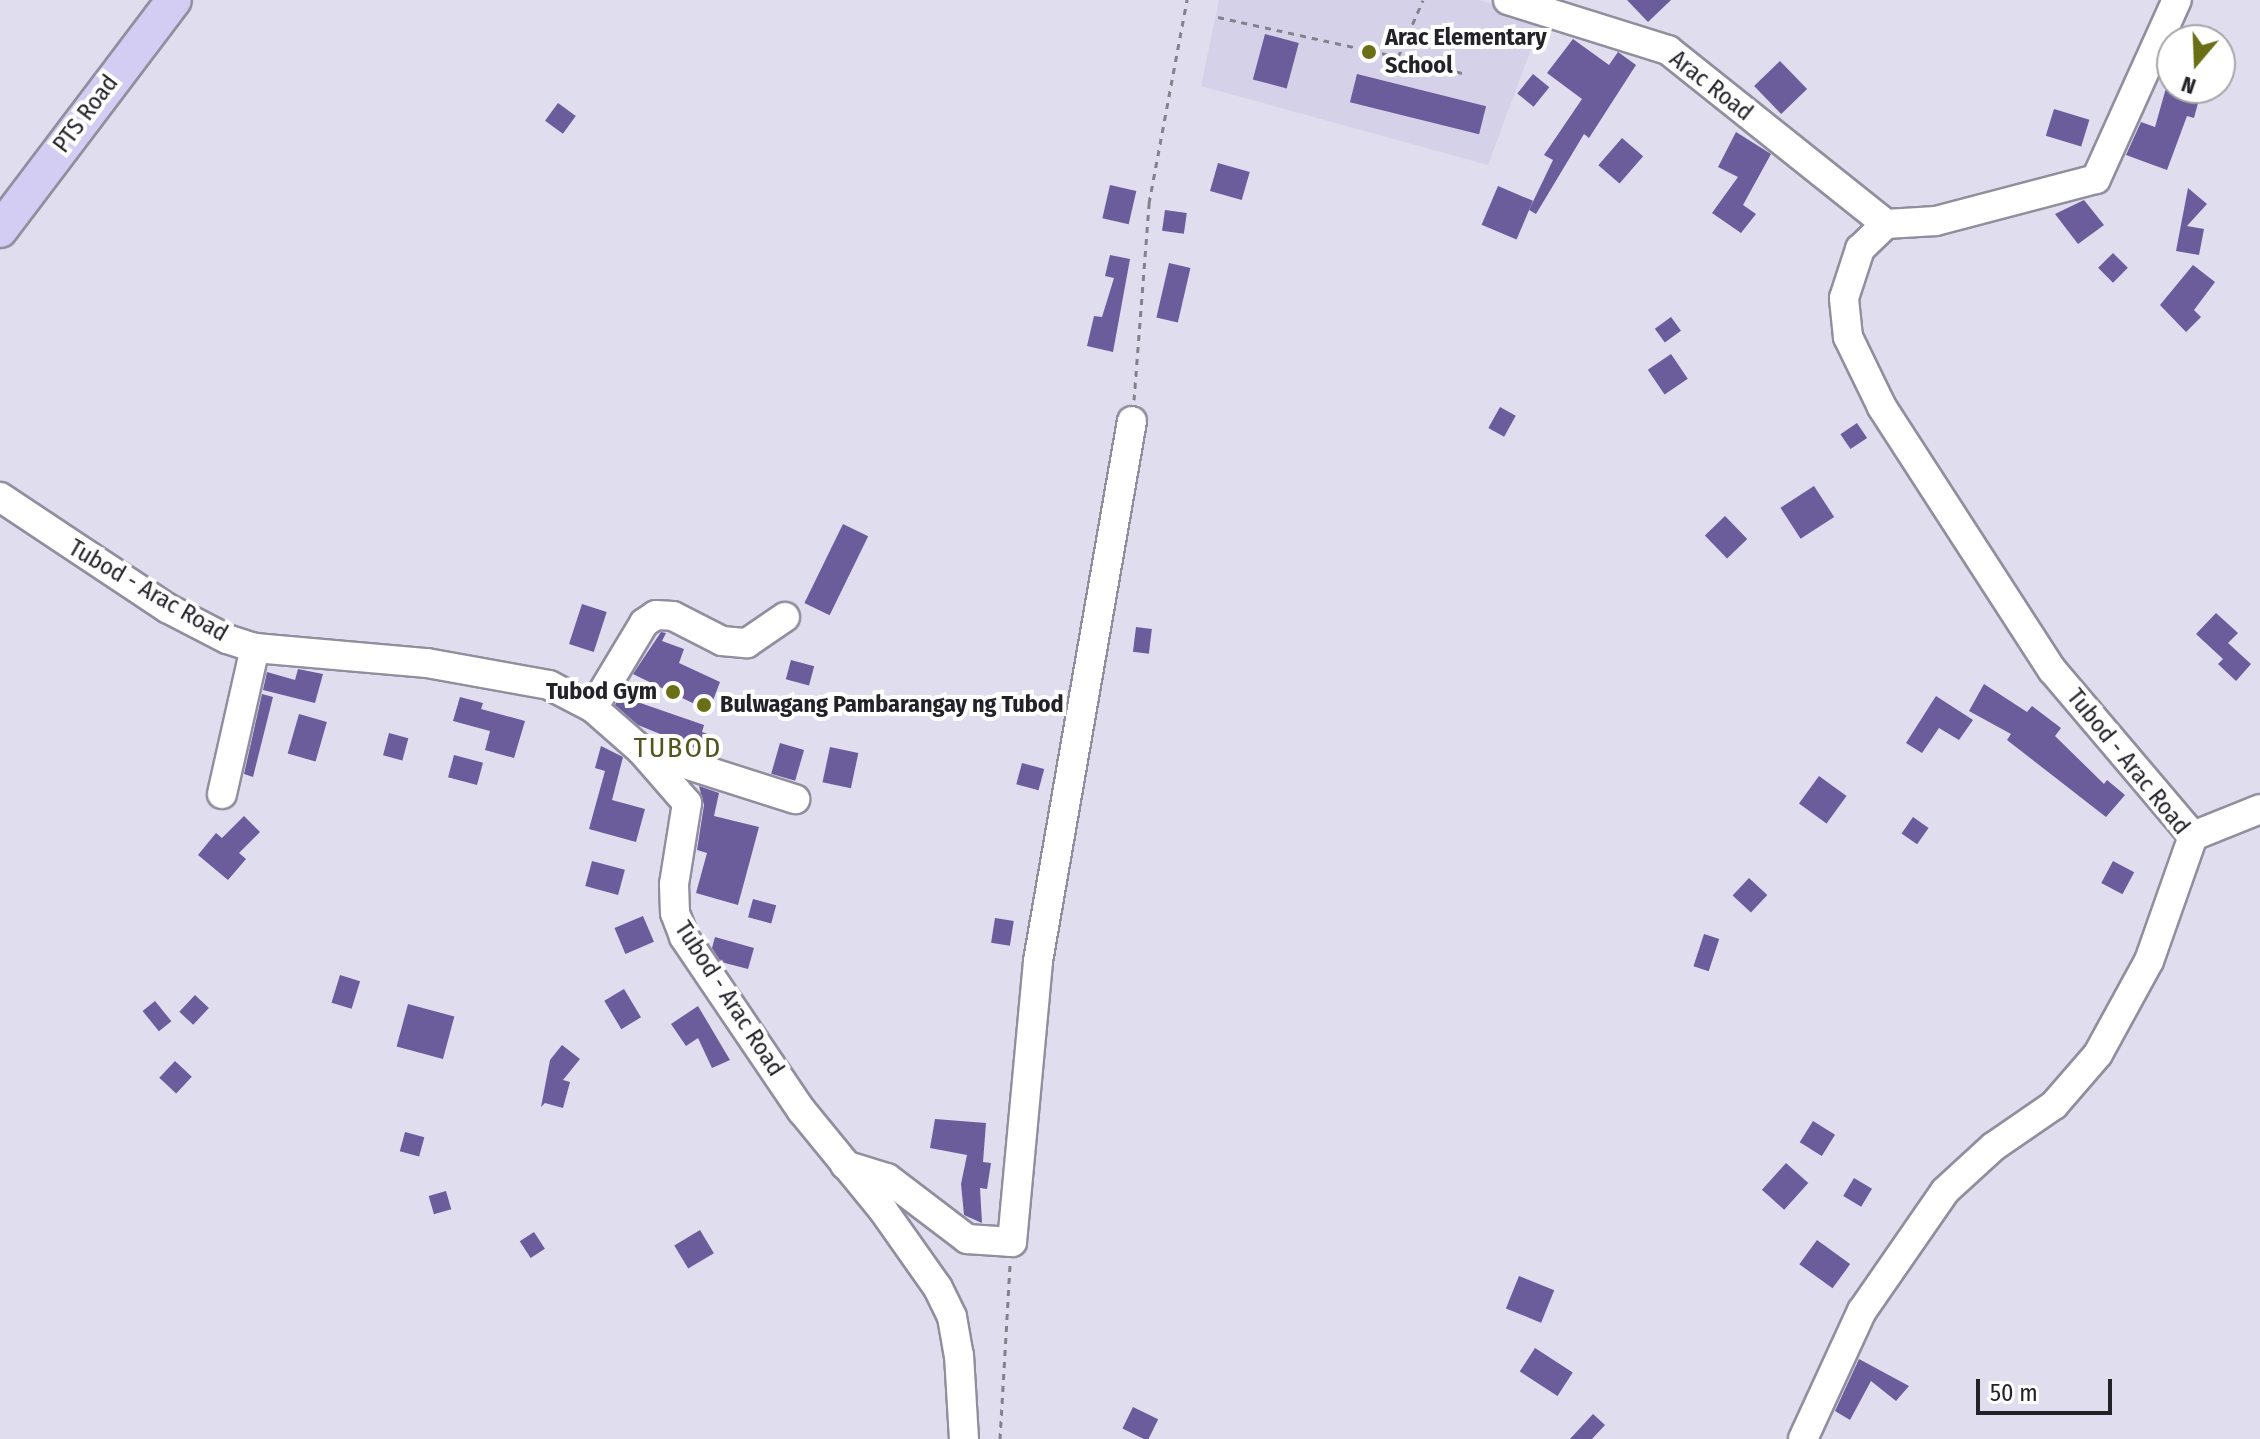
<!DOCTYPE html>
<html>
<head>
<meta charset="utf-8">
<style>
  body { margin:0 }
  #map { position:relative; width:2260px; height:1439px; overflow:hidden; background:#e0ddee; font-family:"Fira Sans Condensed",sans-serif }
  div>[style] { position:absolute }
  .built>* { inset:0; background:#d5d1e9 }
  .building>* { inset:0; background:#6b5c9c; transform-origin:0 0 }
  .path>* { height:3px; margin-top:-1.5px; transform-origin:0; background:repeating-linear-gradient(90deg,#84818d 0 6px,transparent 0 12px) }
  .roads { filter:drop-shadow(2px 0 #918e9e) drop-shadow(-2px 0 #918e9e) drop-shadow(0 2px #918e9e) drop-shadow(0 -2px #918e9e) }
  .minor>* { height:28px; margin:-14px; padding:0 14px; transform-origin:14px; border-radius:14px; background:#fff }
  .major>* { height:34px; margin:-17px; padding:0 17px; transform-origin:17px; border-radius:17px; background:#d4cdf3 }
  .dots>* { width:22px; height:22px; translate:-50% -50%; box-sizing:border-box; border:4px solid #fff; border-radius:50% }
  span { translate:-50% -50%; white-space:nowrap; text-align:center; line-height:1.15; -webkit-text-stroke:8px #fff; paint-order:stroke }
  .poi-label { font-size:24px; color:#242229; font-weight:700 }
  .left { translate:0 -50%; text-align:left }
  .right { translate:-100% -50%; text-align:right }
  .street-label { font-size:24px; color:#242229 }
  .quarter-label { font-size:28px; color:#52561c; letter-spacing:2px }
  .north { position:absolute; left:2156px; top:24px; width:80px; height:80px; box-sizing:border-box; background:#fff; border:2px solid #a7a7a9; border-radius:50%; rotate:199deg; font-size:22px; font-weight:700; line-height:32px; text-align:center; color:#242229 }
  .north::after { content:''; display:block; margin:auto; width:28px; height:36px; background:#6a6f15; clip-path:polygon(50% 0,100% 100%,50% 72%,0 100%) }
  .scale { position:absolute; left:1976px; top:1379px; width:136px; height:36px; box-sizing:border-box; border:4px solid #242229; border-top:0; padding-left:10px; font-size:24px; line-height:28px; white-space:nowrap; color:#242229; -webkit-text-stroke:6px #fff; paint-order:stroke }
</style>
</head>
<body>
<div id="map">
  <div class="built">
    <i style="clip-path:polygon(1219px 0,1478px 0,1543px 17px,1488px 165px,1201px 86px)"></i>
  </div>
  <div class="building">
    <i style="clip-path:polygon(1627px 0,1671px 0,1648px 22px)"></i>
    <i style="left:1265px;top:34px;width:35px;height:47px;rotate:15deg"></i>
    <i style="clip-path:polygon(1573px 39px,1609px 65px,1618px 52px,1636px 65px,1589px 138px,1584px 134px,1536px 214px,1529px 210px,1553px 160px,1544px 155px,1582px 99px,1547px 73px)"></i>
    <i style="left:1780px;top:61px;width:39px;height:36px;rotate:46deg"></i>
    <i style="left:1357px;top:74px;width:133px;height:29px;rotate:14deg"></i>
    <i style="left:1533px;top:74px;width:21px;height:25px;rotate:39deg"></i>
    <i style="clip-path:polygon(2166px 88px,2202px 88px,2194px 118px,2187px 116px,2167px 170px,2126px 155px,2141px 122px,2155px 127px)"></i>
    <i style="left:558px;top:103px;width:22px;height:22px;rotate:36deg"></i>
    <i style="left:2054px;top:109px;width:37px;height:28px;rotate:17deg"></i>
    <i style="clip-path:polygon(1736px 132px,1771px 154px,1743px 205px,1756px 214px,1741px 233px,1712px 213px,1738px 177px,1718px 167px)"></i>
    <i style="left:1622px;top:138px;width:28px;height:36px;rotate:41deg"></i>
    <i style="left:1218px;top:163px;width:33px;height:29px;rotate:16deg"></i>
    <i style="left:1110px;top:185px;width:27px;height:34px;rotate:13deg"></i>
    <i style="left:1498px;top:186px;width:38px;height:42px;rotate:23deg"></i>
    <i style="clip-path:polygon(2188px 188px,2207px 204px,2187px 226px,2204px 229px,2199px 255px,2176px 251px)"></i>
    <i style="clip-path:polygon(2084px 200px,2104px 225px,2078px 244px,2055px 214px)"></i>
    <i style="left:1165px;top:210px;width:22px;height:21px;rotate:8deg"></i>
    <i style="left:2113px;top:253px;width:21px;height:21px;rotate:45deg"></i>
    <i style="clip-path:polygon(1110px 255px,1130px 259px,1113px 352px,1087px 346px,1094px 316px,1102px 317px,1114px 278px,1105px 276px)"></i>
    <i style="left:1169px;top:263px;width:22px;height:56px;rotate:13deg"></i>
    <i style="clip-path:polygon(2193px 265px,2215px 282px,2194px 310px,2201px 317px,2186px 332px,2160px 305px)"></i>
    <i style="left:1671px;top:317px;width:17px;height:20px;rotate:54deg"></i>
    <i style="left:1671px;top:354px;width:30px;height:28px;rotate:56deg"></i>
    <i style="left:1500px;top:407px;width:18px;height:24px;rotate:29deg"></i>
    <i style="left:1857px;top:423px;width:18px;height:20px;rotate:56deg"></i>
    <i style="left:1814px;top:486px;width:37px;height:40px;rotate:57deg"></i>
    <i style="left:1725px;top:516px;width:32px;height:28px;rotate:46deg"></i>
    <i style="left:843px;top:524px;width:28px;height:88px;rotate:26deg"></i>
    <i style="left:582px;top:604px;width:26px;height:42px;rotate:18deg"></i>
    <i style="clip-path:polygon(2216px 613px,2238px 633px,2228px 643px,2251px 664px,2236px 681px,2218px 664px,2223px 659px,2196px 634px)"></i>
    <i style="left:1136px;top:627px;width:16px;height:25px;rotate:7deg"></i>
    <i style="clip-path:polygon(661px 632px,666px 633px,662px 641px,684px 649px,679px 663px,720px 682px,709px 711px,633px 674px)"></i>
    <i style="left:791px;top:660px;width:24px;height:20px;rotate:15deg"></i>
    <i style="clip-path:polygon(298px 669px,323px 674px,315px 703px,263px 690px,267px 672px,295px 680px)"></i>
    <i style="clip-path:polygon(1984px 684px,2027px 712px,2032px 706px,2061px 728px,2055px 736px,2104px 784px,2107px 780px,2125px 795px,2106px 817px,2007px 740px,2011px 734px,1969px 711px)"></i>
    <i style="clip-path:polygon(262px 694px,273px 697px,253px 777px,244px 774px)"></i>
    <i style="clip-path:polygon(620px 696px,704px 725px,702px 732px,718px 738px,712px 755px,638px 725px,615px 705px)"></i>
    <i style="clip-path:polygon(1936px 696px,1973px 720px,1959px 740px,1939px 728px,1922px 753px,1906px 743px)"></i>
    <i style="clip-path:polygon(460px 697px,483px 703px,481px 709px,525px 721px,514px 758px,485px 750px,490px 731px,453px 721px)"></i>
    <i style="left:299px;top:714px;width:29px;height:41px;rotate:16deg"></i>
    <i style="left:389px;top:733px;width:20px;height:23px;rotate:15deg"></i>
    <i style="left:780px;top:743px;width:25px;height:32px;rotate:16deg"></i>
    <i style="clip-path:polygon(601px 746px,623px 757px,612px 800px,645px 809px,636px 842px,589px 829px,605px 771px,595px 768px)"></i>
    <i style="left:830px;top:747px;width:29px;height:36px;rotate:12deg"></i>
    <i style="left:454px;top:755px;width:30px;height:23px;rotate:15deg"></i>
    <i style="left:1022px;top:763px;width:23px;height:22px;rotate:15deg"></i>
    <i style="left:1819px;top:776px;width:34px;height:34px;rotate:36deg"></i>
    <i style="clip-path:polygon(699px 786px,719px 793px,714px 816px,759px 827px,738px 905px,696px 893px,707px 853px,697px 850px,704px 805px)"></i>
    <i style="clip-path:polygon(244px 816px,260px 832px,239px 853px,246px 859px,228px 880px,198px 855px,216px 833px,222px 838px)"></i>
    <i style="left:1913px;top:817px;width:19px;height:20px;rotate:35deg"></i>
    <i style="left:592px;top:861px;width:34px;height:26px;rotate:15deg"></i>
    <i style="left:2113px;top:861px;width:24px;height:25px;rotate:28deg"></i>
    <i style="left:1749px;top:878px;width:25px;height:24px;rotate:43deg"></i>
    <i style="left:753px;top:899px;width:24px;height:19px;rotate:15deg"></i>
    <i style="left:643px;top:916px;width:28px;height:31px;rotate:67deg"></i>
    <i style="left:995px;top:918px;width:19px;height:25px;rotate:9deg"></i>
    <i style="left:1704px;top:934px;width:16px;height:34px;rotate:18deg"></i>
    <i style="clip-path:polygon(715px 937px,754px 948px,748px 969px,721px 962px,712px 948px)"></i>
    <i style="left:340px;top:975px;width:21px;height:29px;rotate:17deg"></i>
    <i style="left:624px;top:989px;width:33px;height:23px;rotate:59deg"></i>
    <i style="left:195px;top:995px;width:19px;height:23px;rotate:43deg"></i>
    <i style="left:155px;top:1001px;width:26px;height:16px;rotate:51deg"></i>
    <i style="left:408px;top:1004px;width:48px;height:44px;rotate:15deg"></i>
    <i style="clip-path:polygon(698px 1006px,730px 1060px,712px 1068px,698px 1038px,686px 1046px,671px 1024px)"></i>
    <i style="clip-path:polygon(562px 1045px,580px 1059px,563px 1080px,570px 1082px,563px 1108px,545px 1103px,541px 1107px,550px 1060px)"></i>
    <i style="left:175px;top:1061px;width:23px;height:23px;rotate:43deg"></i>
    <i style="clip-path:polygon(935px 1119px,986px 1123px,983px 1162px,991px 1163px,987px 1189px,980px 1188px,982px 1223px,964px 1215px,961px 1184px,967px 1155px,930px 1148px)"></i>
    <i style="left:1813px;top:1121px;width:26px;height:25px;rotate:32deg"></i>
    <i style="left:405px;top:1132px;width:20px;height:20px;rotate:15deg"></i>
    <i style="left:1786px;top:1163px;width:30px;height:36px;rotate:42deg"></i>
    <i style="left:1854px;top:1178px;width:21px;height:21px;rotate:31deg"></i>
    <i style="left:446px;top:1191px;width:19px;height:18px;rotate:74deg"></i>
    <i style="left:700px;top:1230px;width:27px;height:30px;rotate:59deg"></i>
    <i style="left:534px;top:1232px;width:20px;height:17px;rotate:57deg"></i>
    <i style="left:1817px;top:1240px;width:41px;height:30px;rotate:36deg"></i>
    <i style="left:1519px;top:1276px;width:38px;height:35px;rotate:22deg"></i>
    <i style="left:1535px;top:1348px;width:45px;height:28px;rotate:33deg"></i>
    <i style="clip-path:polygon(1859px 1359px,1909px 1386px,1896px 1401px,1871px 1381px,1850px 1420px,1835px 1411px)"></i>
    <i style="left:1133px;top:1407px;width:28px;height:24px;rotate:26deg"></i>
    <i style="clip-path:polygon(1593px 1414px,1605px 1425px,1592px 1439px,1570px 1439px)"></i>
  </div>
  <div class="path">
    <i style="left:1218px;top:17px;width:184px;rotate:12.5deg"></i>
    <i style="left:1398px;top:57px;width:62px;rotate:-66.3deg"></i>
    <i style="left:1398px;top:57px;width:66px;rotate:14deg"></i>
    <i style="left:1134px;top:400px;width:198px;rotate:-85.6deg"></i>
    <i style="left:1149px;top:203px;width:207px;rotate:-79.4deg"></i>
    <i style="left:1000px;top:1439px;width:174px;rotate:-86.7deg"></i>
  </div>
  <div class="roads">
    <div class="minor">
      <i style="left:1508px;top:0;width:168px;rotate:17.4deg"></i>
      <i style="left:1668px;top:50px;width:279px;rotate:38.6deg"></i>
      <i style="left:1886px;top:224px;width:50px;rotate:-3.4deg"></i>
      <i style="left:1936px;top:221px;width:165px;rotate:-14.7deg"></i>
      <i style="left:2096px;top:179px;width:196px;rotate:-65.7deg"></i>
      <i style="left:0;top:497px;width:201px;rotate:33.6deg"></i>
      <i style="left:167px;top:608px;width:68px;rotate:27.3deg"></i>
      <i style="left:227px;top:639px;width:29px;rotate:18deg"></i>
      <i style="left:255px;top:648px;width:173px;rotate:5deg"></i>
      <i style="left:427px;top:663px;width:124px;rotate:10.2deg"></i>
      <i style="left:549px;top:685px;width:50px;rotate:27.6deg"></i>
      <i style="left:593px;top:708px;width:64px;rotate:41.2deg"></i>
      <i style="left:641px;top:750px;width:70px;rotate:49deg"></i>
      <i style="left:687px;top:803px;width:82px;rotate:99.1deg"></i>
      <i style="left:674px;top:884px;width:29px;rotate:88deg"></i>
      <i style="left:675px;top:913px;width:26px;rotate:69deg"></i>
      <i style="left:684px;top:937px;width:210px;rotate:55.9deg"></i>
      <i style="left:802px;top:1111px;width:128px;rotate:50.7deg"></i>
      <i style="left:883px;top:1210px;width:95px;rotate:54.8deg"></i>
      <i style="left:938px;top:1288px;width:32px;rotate:64deg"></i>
      <i style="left:952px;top:1317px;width:39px;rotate:80deg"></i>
      <i style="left:959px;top:1355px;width:84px;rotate:86.6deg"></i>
      <i style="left:593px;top:708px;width:99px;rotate:-59deg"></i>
      <i style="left:644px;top:623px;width:14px;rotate:-34deg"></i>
      <i style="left:656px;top:615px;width:17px;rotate:3deg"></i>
      <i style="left:673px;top:616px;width:55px;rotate:27deg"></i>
      <i style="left:722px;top:641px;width:25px;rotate:5deg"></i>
      <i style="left:747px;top:643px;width:46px;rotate:-34.4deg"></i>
      <i style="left:641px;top:750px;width:162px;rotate:17.7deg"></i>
      <i style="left:222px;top:794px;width:150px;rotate:-77.3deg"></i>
      <i style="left:2193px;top:836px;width:72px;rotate:-21.9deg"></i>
      <i style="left:845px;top:1165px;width:44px;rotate:17.2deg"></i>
      <i style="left:887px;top:1178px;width:101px;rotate:37.3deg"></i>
      <i style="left:967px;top:1239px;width:45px;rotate:3.8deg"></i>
      <i style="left:1012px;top:1242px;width:282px;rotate:-84.7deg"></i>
      <i style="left:1038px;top:961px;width:548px;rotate:-80.13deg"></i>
      <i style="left:1803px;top:1439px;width:141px;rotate:-65.3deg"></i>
      <i style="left:1862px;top:1311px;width:146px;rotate:-55.3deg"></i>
      <i style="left:1945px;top:1191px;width:65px;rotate:-42.5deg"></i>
      <i style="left:1993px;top:1147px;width:74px;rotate:-34.5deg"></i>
      <i style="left:2054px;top:1105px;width:67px;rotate:-49.2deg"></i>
      <i style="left:2098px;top:1054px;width:106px;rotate:-61.3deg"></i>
      <i style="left:2149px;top:961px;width:133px;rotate:-70.6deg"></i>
      <i style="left:2193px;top:836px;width:218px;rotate:-130.3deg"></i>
      <i style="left:2052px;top:670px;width:313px;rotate:-122.9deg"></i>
      <i style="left:1882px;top:407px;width:78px;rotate:-115.9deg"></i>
      <i style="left:1848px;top:337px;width:39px;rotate:-96deg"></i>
      <i style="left:1844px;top:298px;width:52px;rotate:-71.9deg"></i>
      <i style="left:1860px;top:249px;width:36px;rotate:-44deg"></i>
    </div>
    <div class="major">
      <i style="left:0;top:230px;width:288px;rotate:-52.9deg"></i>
    </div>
  </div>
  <div class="dots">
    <i style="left:1369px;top:52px;background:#6a6f15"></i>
    <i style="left:673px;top:692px;background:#6a6f15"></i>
    <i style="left:704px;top:705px;background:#6a6f15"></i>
  </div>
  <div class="poi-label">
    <span class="left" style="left:1385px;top:52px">Arac Elementary<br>School</span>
    <span class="right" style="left:657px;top:692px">Tubod Gym</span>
    <span class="left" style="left:720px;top:705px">Bulwagang Pambarangay ng Tubod</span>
  </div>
  <div class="street-label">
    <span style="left:1711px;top:86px;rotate:38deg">Arac Road</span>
    <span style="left:86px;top:114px;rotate:-53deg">PTS Road</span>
    <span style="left:148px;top:591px;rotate:30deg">Tubod - Arac Road</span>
    <span style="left:2128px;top:762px;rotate:51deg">Tubod - Arac Road</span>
    <span style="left:729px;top:999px;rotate:57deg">Tubod - Arac Road</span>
  </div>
  <div class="quarter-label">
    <span style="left:678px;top:748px">TUBOD</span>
  </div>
  <div class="north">N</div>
  <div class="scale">50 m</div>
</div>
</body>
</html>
